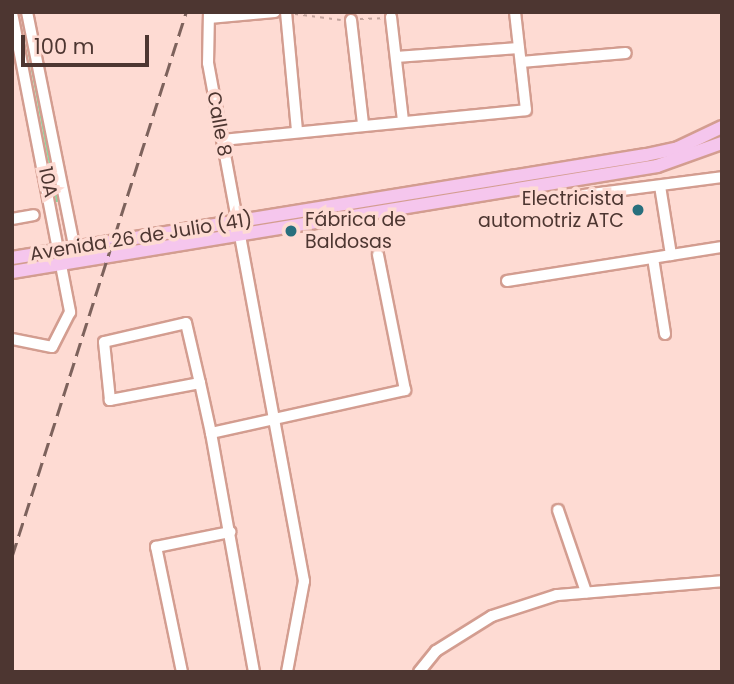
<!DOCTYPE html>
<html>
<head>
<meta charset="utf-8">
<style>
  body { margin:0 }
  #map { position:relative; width:734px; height:684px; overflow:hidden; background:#fedbd3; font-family:Poppins,sans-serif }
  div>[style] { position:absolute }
  .green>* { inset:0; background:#87dda3 }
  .path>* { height:2px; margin-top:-1px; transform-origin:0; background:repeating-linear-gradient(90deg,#c2a39c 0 3.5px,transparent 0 8.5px) }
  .roads { filter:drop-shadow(2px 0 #d39d90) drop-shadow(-2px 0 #d39d90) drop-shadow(0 2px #d39d90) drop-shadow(0 -2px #d39d90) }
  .minor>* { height:10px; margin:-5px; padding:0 5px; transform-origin:5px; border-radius:5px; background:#fff }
  .major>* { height:12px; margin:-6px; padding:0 6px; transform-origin:6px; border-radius:6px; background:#f5c6ed }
  .rail>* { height:2.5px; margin-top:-1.25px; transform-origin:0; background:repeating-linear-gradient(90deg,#7d625c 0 14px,transparent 0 21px) }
  .dots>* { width:19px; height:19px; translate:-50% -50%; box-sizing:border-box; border:4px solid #fedbd3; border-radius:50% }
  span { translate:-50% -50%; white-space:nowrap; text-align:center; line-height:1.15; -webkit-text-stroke:7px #fedbd3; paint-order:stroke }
  .street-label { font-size:19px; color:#4d3631 }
  .poi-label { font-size:19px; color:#4d3631 }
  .right { translate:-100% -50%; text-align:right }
  .left { translate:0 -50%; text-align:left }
  .frame { position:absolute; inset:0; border:14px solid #4d3631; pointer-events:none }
  .scale { position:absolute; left:21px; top:35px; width:128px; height:32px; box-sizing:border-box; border:4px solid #4d3631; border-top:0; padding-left:9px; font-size:21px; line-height:24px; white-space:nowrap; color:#4d3631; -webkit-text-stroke:5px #fedbd3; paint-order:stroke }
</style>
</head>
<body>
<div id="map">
  <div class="green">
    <i style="clip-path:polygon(20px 12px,60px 201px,57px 202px,56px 202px)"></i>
    <i style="clip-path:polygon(722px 134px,655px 160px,264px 224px,652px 159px)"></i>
  </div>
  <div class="path">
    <i style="left:295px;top:14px;width:46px;rotate:7.4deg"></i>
    <i style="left:360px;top:19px;width:23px;rotate:-2deg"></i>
  </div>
  <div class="roads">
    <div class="minor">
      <i style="left:27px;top:12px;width:254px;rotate:78.6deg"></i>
      <i style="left:209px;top:12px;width:51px;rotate:91.1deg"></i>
      <i style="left:208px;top:63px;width:527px;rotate:79.5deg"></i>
      <i style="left:304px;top:581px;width:93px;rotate:100.6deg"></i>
      <i style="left:286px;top:12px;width:120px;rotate:84.7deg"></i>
      <i style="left:12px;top:13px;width:305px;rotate:79deg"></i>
      <i style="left:70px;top:312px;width:39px;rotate:117deg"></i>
      <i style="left:52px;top:347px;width:41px;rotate:-168.7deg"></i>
      <i style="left:391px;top:17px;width:105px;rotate:83.4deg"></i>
      <i style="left:209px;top:18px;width:66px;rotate:-5.2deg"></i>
      <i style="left:351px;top:20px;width:105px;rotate:83.4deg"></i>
      <i style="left:396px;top:57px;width:123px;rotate:-4.2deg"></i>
      <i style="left:521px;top:62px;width:105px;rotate:-4.9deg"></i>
      <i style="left:222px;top:140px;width:305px;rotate:-5.6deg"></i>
      <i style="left:526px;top:110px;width:99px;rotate:-96.4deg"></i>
      <i style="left:660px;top:186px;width:70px;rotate:80.9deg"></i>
      <i style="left:584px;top:195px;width:139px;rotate:-7.4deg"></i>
      <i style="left:12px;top:219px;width:22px;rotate:-10deg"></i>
      <i style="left:653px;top:258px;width:77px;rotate:81deg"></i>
      <i style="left:507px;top:281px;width:218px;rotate:-9deg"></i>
      <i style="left:200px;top:383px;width:92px;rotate:169.3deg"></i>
      <i style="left:110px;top:400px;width:58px;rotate:-95.9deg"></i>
      <i style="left:104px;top:342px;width:84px;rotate:-13deg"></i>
      <i style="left:186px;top:323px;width:62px;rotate:76.9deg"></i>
      <i style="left:200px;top:383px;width:51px;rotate:77.6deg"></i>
      <i style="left:211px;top:433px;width:199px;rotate:-12.5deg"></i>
      <i style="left:405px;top:390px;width:138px;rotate:-101.3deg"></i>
      <i style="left:211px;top:433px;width:243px;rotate:79.8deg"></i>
      <i style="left:558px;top:510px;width:87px;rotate:71.1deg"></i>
      <i style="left:182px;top:672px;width:128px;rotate:-101.7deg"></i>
      <i style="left:156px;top:547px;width:76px;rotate:-11.5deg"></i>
      <i style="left:419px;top:672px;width:27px;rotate:-51deg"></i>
      <i style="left:436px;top:651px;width:66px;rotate:-32deg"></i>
      <i style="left:492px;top:616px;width:68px;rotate:-17.9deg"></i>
      <i style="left:557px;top:595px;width:166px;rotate:-4.8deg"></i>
    </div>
    <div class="major">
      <i style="left:12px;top:258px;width:642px;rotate:-9.23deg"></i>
      <i style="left:646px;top:155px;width:33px;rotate:-12deg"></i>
      <i style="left:678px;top:148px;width:49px;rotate:-25.5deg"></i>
      <i style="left:12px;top:272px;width:654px;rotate:-9.33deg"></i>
      <i style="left:657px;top:166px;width:69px;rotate:-19.5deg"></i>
    </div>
  </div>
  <div class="rail">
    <i style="left:12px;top:556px;width:571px;rotate:-72.26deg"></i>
  </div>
  <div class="dots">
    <i style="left:638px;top:210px;background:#286f7d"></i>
    <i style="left:291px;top:231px;background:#286f7d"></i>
  </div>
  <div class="street-label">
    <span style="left:219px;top:124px;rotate:80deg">Calle 8</span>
    <span style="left:48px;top:182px;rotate:78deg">10A</span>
    <span style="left:141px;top:237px;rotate:-9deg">Avenida 26 de Julio (41)</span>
  </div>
  <div class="poi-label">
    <span class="right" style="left:624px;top:210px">Electricista<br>automotriz ATC</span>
    <span class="left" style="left:305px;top:231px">Fábrica de<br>Baldosas</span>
  </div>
  <div class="frame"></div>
  <div class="scale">100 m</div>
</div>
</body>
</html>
